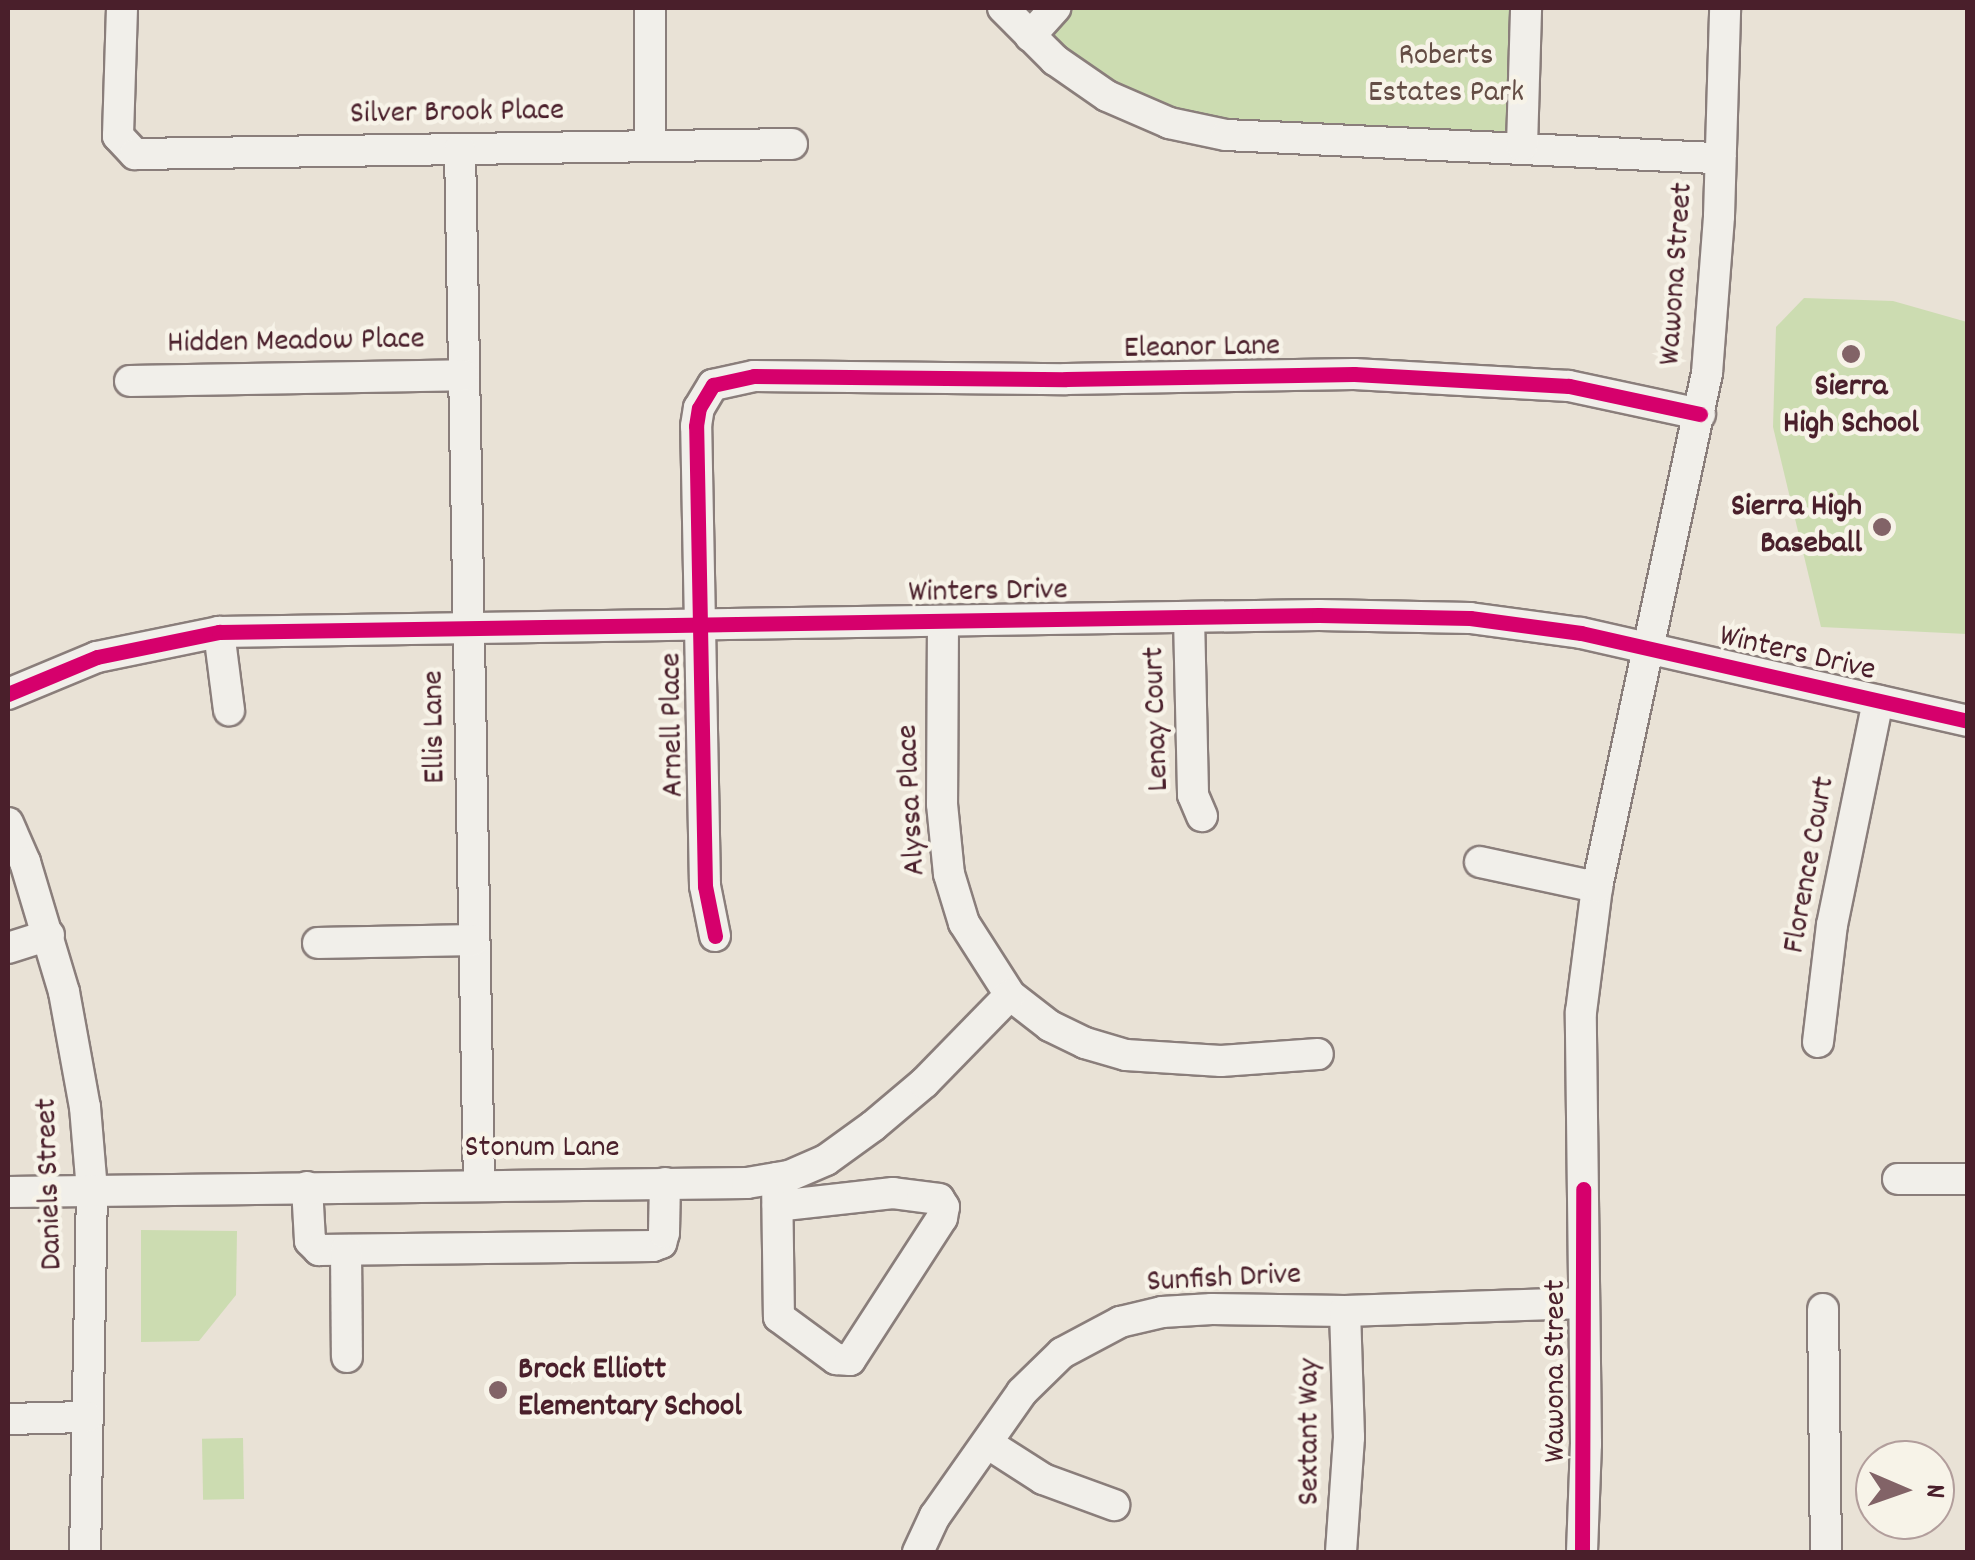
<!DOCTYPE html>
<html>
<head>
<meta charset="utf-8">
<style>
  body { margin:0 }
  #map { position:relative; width:1975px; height:1560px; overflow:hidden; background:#e9e2d6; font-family:Dekko,sans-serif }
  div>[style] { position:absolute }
  .green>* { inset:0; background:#ccdcb1; transform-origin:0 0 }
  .roads { filter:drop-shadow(2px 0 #8a7e7b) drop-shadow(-2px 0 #8a7e7b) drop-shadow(0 2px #8a7e7b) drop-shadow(0 -2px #8a7e7b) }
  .minor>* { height:30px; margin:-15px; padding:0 15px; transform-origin:15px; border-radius:15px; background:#f1efea }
  .cycleway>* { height:15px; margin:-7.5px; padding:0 7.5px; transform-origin:7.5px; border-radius:7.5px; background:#d6006c }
  .dots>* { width:28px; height:28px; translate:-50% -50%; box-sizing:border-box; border:5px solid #f7f3e8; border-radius:50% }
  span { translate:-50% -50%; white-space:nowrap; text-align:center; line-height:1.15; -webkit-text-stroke:9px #f7f3e8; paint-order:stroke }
  .park-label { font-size:32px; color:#644d45 }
  .street-label { font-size:32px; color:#4a1f2b }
  .poi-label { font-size:32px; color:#4a1f2b; font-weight:700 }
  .right { translate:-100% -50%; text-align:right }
  .left { translate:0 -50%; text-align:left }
  .frame { position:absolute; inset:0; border:10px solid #4a1f2b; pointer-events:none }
  .north { position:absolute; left:1855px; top:1440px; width:100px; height:100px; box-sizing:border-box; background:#f7f3e8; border:2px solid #b29e9c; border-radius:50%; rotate:92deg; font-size:28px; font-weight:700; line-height:40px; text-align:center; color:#4a1f2b }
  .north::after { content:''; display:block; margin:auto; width:35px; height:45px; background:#826367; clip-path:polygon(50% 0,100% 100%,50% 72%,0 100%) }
</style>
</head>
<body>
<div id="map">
  <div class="green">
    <i style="clip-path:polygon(1055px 8px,1526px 8px,1522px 146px,1169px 123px,1030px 36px)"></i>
    <i style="clip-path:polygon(1804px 298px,1893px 301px,1967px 322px,1967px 634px,1821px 627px,1773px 427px,1776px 327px)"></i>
    <i style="clip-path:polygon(141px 1230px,237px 1231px,236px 1295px,199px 1341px,141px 1342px)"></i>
    <i style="left:243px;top:1438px;width:61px;height:41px;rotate:89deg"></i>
  </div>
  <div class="roads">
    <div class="minor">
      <i style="left:122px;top:8px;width:128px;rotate:91.8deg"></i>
      <i style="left:118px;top:136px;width:25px;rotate:47deg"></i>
      <i style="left:135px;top:154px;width:657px;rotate:-0.87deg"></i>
      <i style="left:1003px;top:8px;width:74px;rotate:45deg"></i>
      <i style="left:1055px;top:60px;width:63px;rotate:34.7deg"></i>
      <i style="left:1107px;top:96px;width:68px;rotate:23.5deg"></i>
      <i style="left:1169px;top:123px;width:58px;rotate:11.9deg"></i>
      <i style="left:1226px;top:135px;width:495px;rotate:2.7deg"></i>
      <i style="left:1030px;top:36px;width:38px;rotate:-48deg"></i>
      <i style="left:650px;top:145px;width:137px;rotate:-90deg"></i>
      <i style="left:1522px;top:146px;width:138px;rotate:-88.3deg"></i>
      <i style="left:460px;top:149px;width:1035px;rotate:88.95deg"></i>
      <i style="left:130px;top:381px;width:333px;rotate:-1deg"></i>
      <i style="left:1189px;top:617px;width:178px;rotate:88.7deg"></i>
      <i style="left:1193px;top:795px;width:23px;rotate:67deg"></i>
      <i style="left:943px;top:621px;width:183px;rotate:90.3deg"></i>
      <i style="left:942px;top:804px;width:70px;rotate:84.3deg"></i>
      <i style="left:949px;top:874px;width:51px;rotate:73deg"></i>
      <i style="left:964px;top:923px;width:85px;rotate:57.4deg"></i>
      <i style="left:1010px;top:995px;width:51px;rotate:37.8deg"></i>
      <i style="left:1050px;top:1026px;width:39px;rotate:26deg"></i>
      <i style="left:1085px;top:1043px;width:43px;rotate:16.3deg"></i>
      <i style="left:1126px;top:1055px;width:95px;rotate:3.6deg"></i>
      <i style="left:1221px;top:1061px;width:97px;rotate:-4.1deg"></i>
      <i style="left:219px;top:632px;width:79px;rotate:82.7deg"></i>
      <i style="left:8px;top:694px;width:96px;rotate:-22.6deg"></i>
      <i style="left:97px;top:657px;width:125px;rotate:-11.6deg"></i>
      <i style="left:219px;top:632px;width:1100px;rotate:-0.89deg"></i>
      <i style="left:1319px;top:615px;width:151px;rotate:1.1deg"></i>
      <i style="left:1470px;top:618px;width:112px;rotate:7.7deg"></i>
      <i style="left:1581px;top:633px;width:397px;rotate:12.8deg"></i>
      <i style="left:8px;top:823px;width:43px;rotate:66.4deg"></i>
      <i style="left:25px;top:862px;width:136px;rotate:73.3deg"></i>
      <i style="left:64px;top:992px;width:117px;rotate:79.7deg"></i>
      <i style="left:85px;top:1107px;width:83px;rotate:85.2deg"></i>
      <i style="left:92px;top:1190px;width:362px;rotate:91.1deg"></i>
      <i style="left:1480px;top:862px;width:120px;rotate:12.1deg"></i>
      <i style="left:715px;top:936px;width:51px;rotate:-101.3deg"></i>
      <i style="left:705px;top:886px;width:460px;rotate:-91.1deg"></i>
      <i style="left:696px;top:426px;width:18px;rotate:-81deg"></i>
      <i style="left:699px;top:408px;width:27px;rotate:-59deg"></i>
      <i style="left:713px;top:385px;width:42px;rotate:-12.4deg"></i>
      <i style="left:754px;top:376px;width:312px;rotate:0.6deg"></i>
      <i style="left:1066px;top:379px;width:288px;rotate:-1deg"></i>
      <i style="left:1354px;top:374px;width:215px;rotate:3.2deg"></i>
      <i style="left:1569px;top:386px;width:134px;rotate:12.1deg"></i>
      <i style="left:318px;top:943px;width:156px;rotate:-1.1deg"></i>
      <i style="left:8px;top:948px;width:43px;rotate:-17.6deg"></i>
      <i style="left:1818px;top:1042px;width:118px;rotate:-83.2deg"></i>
      <i style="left:1832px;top:925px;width:229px;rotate:-78.4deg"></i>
      <i style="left:777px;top:1178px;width:139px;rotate:89.2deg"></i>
      <i style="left:779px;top:1317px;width:71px;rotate:36.4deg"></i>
      <i style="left:836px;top:1359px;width:14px;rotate:4deg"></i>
      <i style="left:850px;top:1360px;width:169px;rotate:-57.1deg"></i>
      <i style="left:942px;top:1218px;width:11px;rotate:-80deg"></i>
      <i style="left:944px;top:1207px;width:9px;rotate:-122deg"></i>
      <i style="left:939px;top:1199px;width:46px;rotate:-172.6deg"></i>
      <i style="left:893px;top:1193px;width:116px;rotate:173.6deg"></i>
      <i style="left:1898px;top:1179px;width:70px"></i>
      <i style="left:307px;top:1187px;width:54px;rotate:86.8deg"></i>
      <i style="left:310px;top:1241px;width:13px;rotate:45deg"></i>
      <i style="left:319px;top:1250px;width:334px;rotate:-0.7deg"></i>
      <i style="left:653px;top:1246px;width:9px;rotate:-21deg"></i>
      <i style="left:661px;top:1243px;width:10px;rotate:-73deg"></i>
      <i style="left:664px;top:1233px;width:50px;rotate:-88.9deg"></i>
      <i style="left:8px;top:1192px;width:739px;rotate:-0.7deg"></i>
      <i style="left:747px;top:1183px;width:43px;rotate:-9.5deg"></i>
      <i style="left:789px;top:1176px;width:40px;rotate:-23.4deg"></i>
      <i style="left:826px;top:1160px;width:58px;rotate:-35.9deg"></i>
      <i style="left:873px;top:1126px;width:67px;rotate:-40.1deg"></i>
      <i style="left:924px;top:1083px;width:123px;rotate:-45.7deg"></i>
      <i style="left:346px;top:1250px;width:107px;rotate:89.5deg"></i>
      <i style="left:1823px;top:1309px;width:243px;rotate:89.3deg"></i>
      <i style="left:8px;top:1419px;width:79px;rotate:-1.5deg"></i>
      <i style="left:987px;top:1443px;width:67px;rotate:32.7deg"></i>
      <i style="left:1043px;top:1479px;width:76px;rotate:20.1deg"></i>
      <i style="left:918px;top:1552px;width:40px;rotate:-65deg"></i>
      <i style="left:935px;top:1516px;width:151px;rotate:-54.9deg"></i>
      <i style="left:1022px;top:1392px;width:56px;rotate:-44.3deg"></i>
      <i style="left:1062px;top:1353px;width:66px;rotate:-28.1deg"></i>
      <i style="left:1120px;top:1322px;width:43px;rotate:-13.4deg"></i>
      <i style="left:1162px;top:1312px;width:50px;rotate:-3.4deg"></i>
      <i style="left:1212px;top:1309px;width:133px;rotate:0.9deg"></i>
      <i style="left:1345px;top:1311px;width:239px;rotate:-1.9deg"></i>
      <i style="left:1341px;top:1552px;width:115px;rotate:-86deg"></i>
      <i style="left:1349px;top:1437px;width:126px;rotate:-91.8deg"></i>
      <i style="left:1582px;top:1552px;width:108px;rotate:-87.9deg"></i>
      <i style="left:1586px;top:1444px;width:432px;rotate:-90.7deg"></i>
      <i style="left:1581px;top:1012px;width:126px;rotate:-82.7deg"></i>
      <i style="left:1597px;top:887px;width:526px;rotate:-77.92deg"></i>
      <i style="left:1707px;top:373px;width:157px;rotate:-85.6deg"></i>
      <i style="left:1719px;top:216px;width:208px;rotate:-88.3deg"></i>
    </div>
  </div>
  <div class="cycleway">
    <i style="left:8px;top:694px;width:96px;rotate:-22.6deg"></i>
    <i style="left:97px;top:657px;width:125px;rotate:-11.6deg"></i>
    <i style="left:219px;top:632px;width:1100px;rotate:-0.89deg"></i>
    <i style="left:1319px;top:615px;width:151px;rotate:1.1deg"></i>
    <i style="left:1470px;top:618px;width:112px;rotate:7.7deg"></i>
    <i style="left:1581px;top:633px;width:397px;rotate:12.8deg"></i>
    <i style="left:715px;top:936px;width:51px;rotate:-101.3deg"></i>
    <i style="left:705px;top:886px;width:460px;rotate:-91.1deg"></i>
    <i style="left:696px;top:426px;width:18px;rotate:-81deg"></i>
    <i style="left:699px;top:408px;width:27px;rotate:-59deg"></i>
    <i style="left:713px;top:385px;width:42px;rotate:-12.4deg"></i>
    <i style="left:754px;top:376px;width:312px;rotate:0.6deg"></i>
    <i style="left:1066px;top:379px;width:288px;rotate:-1deg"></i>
    <i style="left:1354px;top:374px;width:215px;rotate:3.2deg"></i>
    <i style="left:1569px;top:386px;width:134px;rotate:12.1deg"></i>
    <i style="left:1582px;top:1552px;width:363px;rotate:-89.8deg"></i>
  </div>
  <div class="dots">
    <i style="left:1851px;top:354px;background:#826367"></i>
    <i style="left:1882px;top:527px;background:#826367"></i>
    <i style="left:498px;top:1390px;background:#826367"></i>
  </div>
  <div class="park-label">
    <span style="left:1446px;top:76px">Roberts<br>Estates Park</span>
  </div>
  <div class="street-label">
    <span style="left:457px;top:114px;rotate:-1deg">Silver Brook Place</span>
    <span style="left:1678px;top:274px;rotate:-86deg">Wawona Street</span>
    <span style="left:296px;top:343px;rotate:-1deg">Hidden Meadow Place</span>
    <span style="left:1202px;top:349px;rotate:-1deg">Eleanor Lane</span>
    <span style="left:988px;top:593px;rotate:-1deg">Winters Drive</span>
    <span style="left:1797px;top:655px;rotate:13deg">Winters Drive</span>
    <span style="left:1158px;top:719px;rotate:-92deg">Lenay Court</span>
    <span style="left:674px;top:725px;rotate:-91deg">Arnell Place</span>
    <span style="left:436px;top:727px;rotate:-91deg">Ellis Lane</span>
    <span style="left:913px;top:800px;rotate:-93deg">Alyssa Place</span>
    <span style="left:1811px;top:865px;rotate:-80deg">Florence Court</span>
    <span style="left:542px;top:1149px">Stonum Lane</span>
    <span style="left:51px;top:1184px;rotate:-92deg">Daniels Street</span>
    <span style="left:1224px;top:1280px;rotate:-3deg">Sunfish Drive</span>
    <span style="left:1557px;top:1371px;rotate:-90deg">Wawona Street</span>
    <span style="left:1311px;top:1432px;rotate:-90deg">Sextant Way</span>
  </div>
  <div class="poi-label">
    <span style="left:1851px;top:407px">Sierra<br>High School</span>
    <span class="right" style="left:1862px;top:527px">Sierra High<br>Baseball</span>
    <span class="left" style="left:518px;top:1390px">Brock Elliott<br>Elementary School</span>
  </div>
  <div class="frame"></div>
  <div class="north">N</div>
</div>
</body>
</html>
